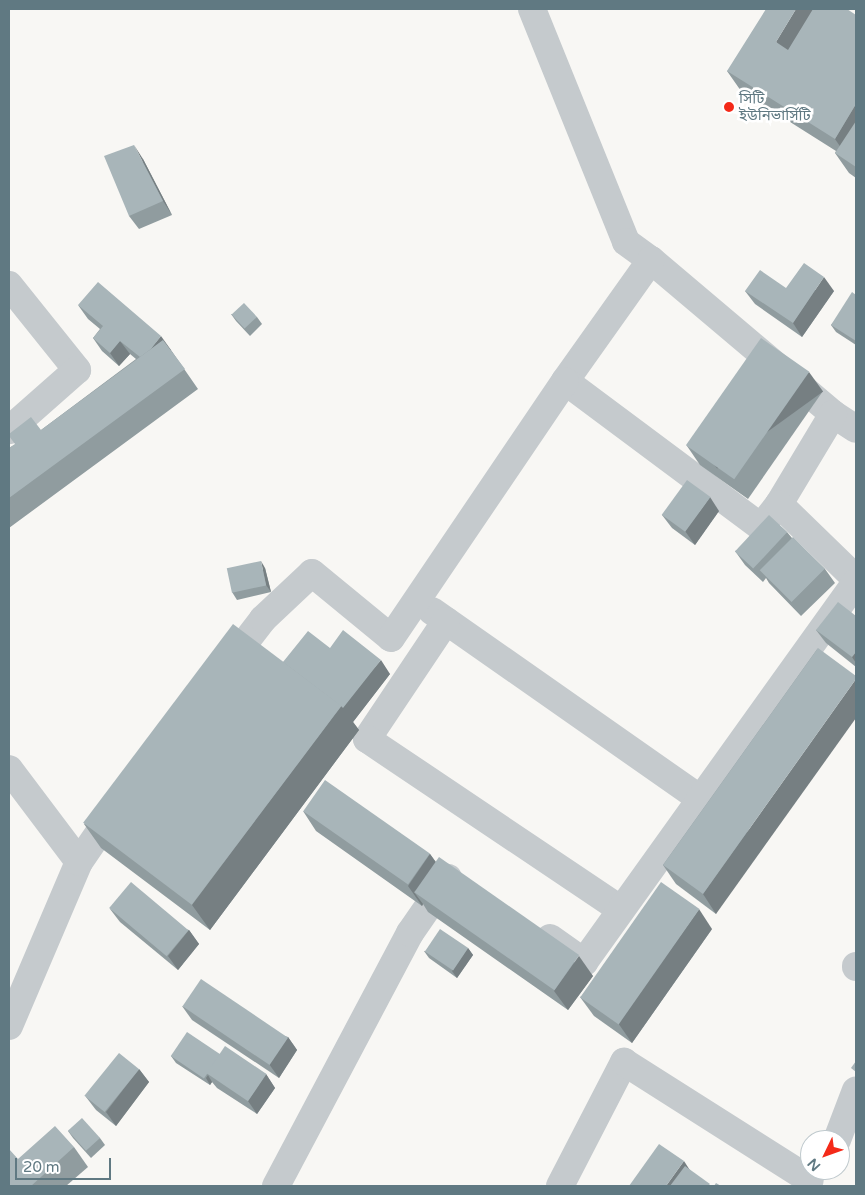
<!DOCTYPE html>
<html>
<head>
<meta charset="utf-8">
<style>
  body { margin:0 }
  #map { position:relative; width:865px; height:1195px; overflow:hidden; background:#f8f7f4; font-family:"Varela Round","Noto Sans Bengali",sans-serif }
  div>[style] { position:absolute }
  .minor>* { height:28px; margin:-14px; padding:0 14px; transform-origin:14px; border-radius:14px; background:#c5cacd }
  .wall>* { inset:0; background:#909c9f }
  .shaded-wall>* { inset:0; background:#767f82; transform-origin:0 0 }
  .building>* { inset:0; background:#a8b5b9; transform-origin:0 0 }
  .dots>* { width:14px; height:14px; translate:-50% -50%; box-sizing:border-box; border:2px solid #fff; border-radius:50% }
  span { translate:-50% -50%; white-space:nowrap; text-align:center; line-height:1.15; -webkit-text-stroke:5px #fff; paint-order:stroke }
  .poi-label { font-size:15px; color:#607982 }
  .left { translate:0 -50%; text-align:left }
  .frame { position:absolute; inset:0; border:10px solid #607982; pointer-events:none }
  .north { position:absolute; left:800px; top:1130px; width:50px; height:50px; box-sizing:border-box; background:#fff; border:1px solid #bfc9cd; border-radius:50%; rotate:228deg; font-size:14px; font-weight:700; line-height:20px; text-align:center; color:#607982 }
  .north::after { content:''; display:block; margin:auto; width:18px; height:22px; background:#f42a19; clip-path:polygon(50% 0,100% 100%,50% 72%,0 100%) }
  .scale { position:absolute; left:15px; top:1158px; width:96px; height:22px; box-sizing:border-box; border:2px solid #607982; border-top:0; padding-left:6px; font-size:15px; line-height:18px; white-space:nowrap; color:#607982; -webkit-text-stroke:4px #fff; paint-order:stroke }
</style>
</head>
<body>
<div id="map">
  <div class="minor">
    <i style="left:532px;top:9px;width:251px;rotate:68deg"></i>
    <i style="left:626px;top:242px;width:31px;rotate:36deg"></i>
    <i style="left:651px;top:260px;width:238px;rotate:40.2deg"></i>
    <i style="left:833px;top:414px;width:27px;rotate:33deg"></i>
    <i style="left:651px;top:260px;width:148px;rotate:125.4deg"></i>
    <i style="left:565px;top:381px;width:244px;rotate:36.7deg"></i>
    <i style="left:761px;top:527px;width:29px;rotate:-52deg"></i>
    <i style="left:779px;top:504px;width:105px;rotate:-59deg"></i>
    <i style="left:9px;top:285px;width:109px;rotate:51.3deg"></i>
    <i style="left:77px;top:370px;width:91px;rotate:138.6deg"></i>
    <i style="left:779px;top:504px;width:107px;rotate:44.2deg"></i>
    <i style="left:432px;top:611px;width:327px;rotate:35deg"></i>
    <i style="left:446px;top:621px;width:142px;rotate:123.8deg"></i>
    <i style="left:367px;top:739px;width:306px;rotate:33.9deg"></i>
    <i style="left:227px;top:666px;width:59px;rotate:-52.5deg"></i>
    <i style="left:263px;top:619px;width:67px;rotate:-43.2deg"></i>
    <i style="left:312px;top:573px;width:102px;rotate:39.4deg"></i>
    <i style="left:391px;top:638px;width:310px;rotate:-55.9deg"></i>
    <i style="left:9px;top:769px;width:116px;rotate:53deg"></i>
    <i style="left:550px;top:938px;width:42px;rotate:35.2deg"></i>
    <i style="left:584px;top:962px;width:467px;rotate:-54.4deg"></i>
    <i style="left:856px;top:966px;width:1px;rotate:90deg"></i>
    <i style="left:9px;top:1026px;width:178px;rotate:-66.9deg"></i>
    <i style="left:79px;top:862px;width:65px;rotate:-55.6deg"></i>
    <i style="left:837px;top:1140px;width:53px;rotate:-69.2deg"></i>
    <i style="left:276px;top:1186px;width:286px;rotate:-62.1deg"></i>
    <i style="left:410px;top:933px;width:67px;rotate:-55.4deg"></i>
    <i style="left:560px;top:1186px;width:140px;rotate:-62.7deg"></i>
    <i style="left:624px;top:1062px;width:220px;rotate:32.4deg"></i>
  </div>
  <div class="wall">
    <i style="clip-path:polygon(856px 15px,856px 178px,849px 173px,835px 153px,836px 151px,741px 91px,727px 71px)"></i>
    <i style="clip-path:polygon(143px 159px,172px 215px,139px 229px,129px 216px)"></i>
    <i style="clip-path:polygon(786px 288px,834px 291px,802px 337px,755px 304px,745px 291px)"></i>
    <i style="clip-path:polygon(856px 295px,856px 345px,836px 332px,831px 325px)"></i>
    <i style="clip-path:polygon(78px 305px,171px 350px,198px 389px,9px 528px,9px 448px,41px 430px,136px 359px,130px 354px,119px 366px,102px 351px,93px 338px,100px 329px,88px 319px)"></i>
    <i style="clip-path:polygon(231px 314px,257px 317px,262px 324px,250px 336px,236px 321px)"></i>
    <i style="clip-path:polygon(823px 391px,748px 499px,700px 465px,687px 446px)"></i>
    <i style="clip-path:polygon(719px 511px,695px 545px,672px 528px,662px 515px)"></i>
    <i style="clip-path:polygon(787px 532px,792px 538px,825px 569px,835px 583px,801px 616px,769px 583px,766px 578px,763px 582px,745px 565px,735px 551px)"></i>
    <i style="clip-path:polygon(265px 568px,271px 592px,237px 600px,232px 592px)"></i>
    <i style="clip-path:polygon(856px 616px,856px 667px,826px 643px,816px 630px)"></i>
    <i style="clip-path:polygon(330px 648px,390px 674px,353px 722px,359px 730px,210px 930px,101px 848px,84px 824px,283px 662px)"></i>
    <i style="clip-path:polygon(818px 648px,716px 914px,676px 884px,663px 865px)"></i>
    <i style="clip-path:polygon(303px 811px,430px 854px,436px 862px,593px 976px,568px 1010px,428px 912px,423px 904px,422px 906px,316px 831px)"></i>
    <i style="clip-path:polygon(110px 909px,189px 930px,199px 944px,178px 970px,120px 922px)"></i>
    <i style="clip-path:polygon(712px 929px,632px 1043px,594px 1016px,580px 997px)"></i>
    <i style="clip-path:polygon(468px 948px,473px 955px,457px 978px,429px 958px,424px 951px)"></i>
    <i style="clip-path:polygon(182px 1006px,288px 1037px,297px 1050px,279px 1078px,192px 1020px)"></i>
    <i style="clip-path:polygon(220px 1054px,266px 1074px,275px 1088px,257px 1114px,217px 1088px,212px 1082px,210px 1085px,176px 1063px,171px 1056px)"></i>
    <i style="clip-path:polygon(139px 1069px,149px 1082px,116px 1126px,96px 1110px,86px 1097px)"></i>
    <i style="clip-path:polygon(68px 1131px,100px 1138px,105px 1145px,91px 1158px,73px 1138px)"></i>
    <i style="clip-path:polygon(74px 1147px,88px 1167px,66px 1186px,9px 1186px,18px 1159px)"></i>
  </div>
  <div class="shaded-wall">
    <i style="clip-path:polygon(796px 9px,822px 9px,790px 61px,776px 42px)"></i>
    <i style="clip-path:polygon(856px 104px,856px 146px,848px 158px,835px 139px)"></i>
    <i style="clip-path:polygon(134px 145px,143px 159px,172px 215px,163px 201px)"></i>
    <i style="clip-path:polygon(824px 277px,834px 291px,802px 337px,793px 323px)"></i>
    <i style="clip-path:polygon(161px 336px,171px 350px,152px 373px,142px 359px)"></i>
    <i style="clip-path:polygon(120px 341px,130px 354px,119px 366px,110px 353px)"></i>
    <i style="left:809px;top:372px;width:24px;height:131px;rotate:54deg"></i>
    <i style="clip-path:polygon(710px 497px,719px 511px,695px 545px,685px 531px)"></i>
    <i style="clip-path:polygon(261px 561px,265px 568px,271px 592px,266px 585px)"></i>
    <i style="clip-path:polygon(856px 652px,856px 663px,852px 657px)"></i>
    <i style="clip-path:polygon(381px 660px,390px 674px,353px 722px,359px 730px,210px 930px,192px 905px,341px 706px)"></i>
    <i style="clip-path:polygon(856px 679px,856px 718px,716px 914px,703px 894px)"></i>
    <i style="clip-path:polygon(430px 854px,444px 874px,414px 892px,423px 904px,422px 906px,408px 886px)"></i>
    <i style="clip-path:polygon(699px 909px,712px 929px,632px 1043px,618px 1023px)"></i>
    <i style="clip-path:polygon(189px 930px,199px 944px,178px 970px,168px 956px)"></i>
    <i style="clip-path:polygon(468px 948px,473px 955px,457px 978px,452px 971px)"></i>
    <i style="clip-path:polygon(579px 956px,593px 976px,568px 1010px,554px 991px)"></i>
    <i style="clip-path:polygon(288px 1037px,297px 1050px,279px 1078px,269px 1064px)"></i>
    <i style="clip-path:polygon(139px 1069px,149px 1082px,116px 1126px,106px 1112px)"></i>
    <i style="clip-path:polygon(266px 1074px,275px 1088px,257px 1114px,248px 1101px)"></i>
    <i style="clip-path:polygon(208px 1075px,212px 1082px,210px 1085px,206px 1078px)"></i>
    <i style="clip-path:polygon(684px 1161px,693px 1175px,685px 1186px,666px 1186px)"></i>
  </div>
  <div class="building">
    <i style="clip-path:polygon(766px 9px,796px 9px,776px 42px,788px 50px,813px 9px,847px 9px,856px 15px,856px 104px,835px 139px,727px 71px)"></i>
    <i style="clip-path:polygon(856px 121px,856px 167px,835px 153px)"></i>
    <i style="clip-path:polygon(134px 145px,163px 201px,129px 216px,104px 156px)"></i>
    <i style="clip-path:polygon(804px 263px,824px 277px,793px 323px,745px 291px,760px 270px,786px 288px)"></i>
    <i style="clip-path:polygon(98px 282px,161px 336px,151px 349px,140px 357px,120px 341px,110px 353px,93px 338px,103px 326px,78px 305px)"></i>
    <i style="clip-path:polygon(852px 292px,856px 295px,856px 341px,831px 325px)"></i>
    <i style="left:244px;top:303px;width:19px;height:17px;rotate:47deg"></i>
    <i style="left:761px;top:338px;width:59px;height:131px;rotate:35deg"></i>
    <i style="clip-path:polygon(163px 340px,185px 369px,9px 498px,9px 448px,15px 444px,9px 436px,9px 434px,31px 417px,41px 430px)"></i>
    <i style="left:687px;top:480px;width:29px;height:43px;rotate:36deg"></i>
    <i style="left:769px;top:515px;width:25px;height:50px;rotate:43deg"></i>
    <i style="left:793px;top:537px;width:45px;height:47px;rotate:45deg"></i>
    <i style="left:261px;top:561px;width:25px;height:35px;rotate:78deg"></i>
    <i style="clip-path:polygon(838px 602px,856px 616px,856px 652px,852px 657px,816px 630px)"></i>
    <i style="left:233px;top:624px;width:136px;height:249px;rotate:37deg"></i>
    <i style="clip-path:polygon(343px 630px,381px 660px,343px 708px,341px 706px,283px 662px,308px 631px,330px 648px)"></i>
    <i style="clip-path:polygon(818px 648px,856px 676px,856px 679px,703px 894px,663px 865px)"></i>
    <i style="left:325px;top:780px;width:128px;height:38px;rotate:35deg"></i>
    <i style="left:439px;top:857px;width:171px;height:43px;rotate:35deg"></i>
    <i style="left:131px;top:882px;width:75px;height:34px;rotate:40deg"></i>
    <i style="left:661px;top:882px;width:47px;height:141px;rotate:35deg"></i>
    <i style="left:440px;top:929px;width:34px;height:27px;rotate:34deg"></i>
    <i style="left:201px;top:979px;width:105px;height:33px;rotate:34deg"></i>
    <i style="left:187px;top:1032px;width:40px;height:29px;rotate:34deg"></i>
    <i style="left:225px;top:1046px;width:50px;height:33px;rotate:34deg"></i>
    <i style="left:119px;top:1053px;width:26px;height:55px;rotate:39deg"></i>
    <i style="clip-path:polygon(856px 1061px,856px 1072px,851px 1068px)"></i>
    <i style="left:82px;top:1118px;width:27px;height:19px;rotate:48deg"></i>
    <i style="clip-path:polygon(55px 1126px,74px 1147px,31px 1186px,9px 1186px,9px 1149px,18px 1159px)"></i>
    <i style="clip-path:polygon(659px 1144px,684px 1161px,666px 1186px,629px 1186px)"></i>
    <i style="clip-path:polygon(685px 1166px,710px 1184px,708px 1186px,670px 1186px)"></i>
    <i style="clip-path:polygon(716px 1183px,721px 1186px,714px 1186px)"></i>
  </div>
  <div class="dots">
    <i style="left:729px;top:107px;background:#f42a19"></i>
  </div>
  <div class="poi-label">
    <span class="left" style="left:739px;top:107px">সিটি<br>ইউনিভার্সিটি</span>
  </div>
  <div class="frame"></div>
  <div class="north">N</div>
  <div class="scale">20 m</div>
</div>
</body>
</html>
